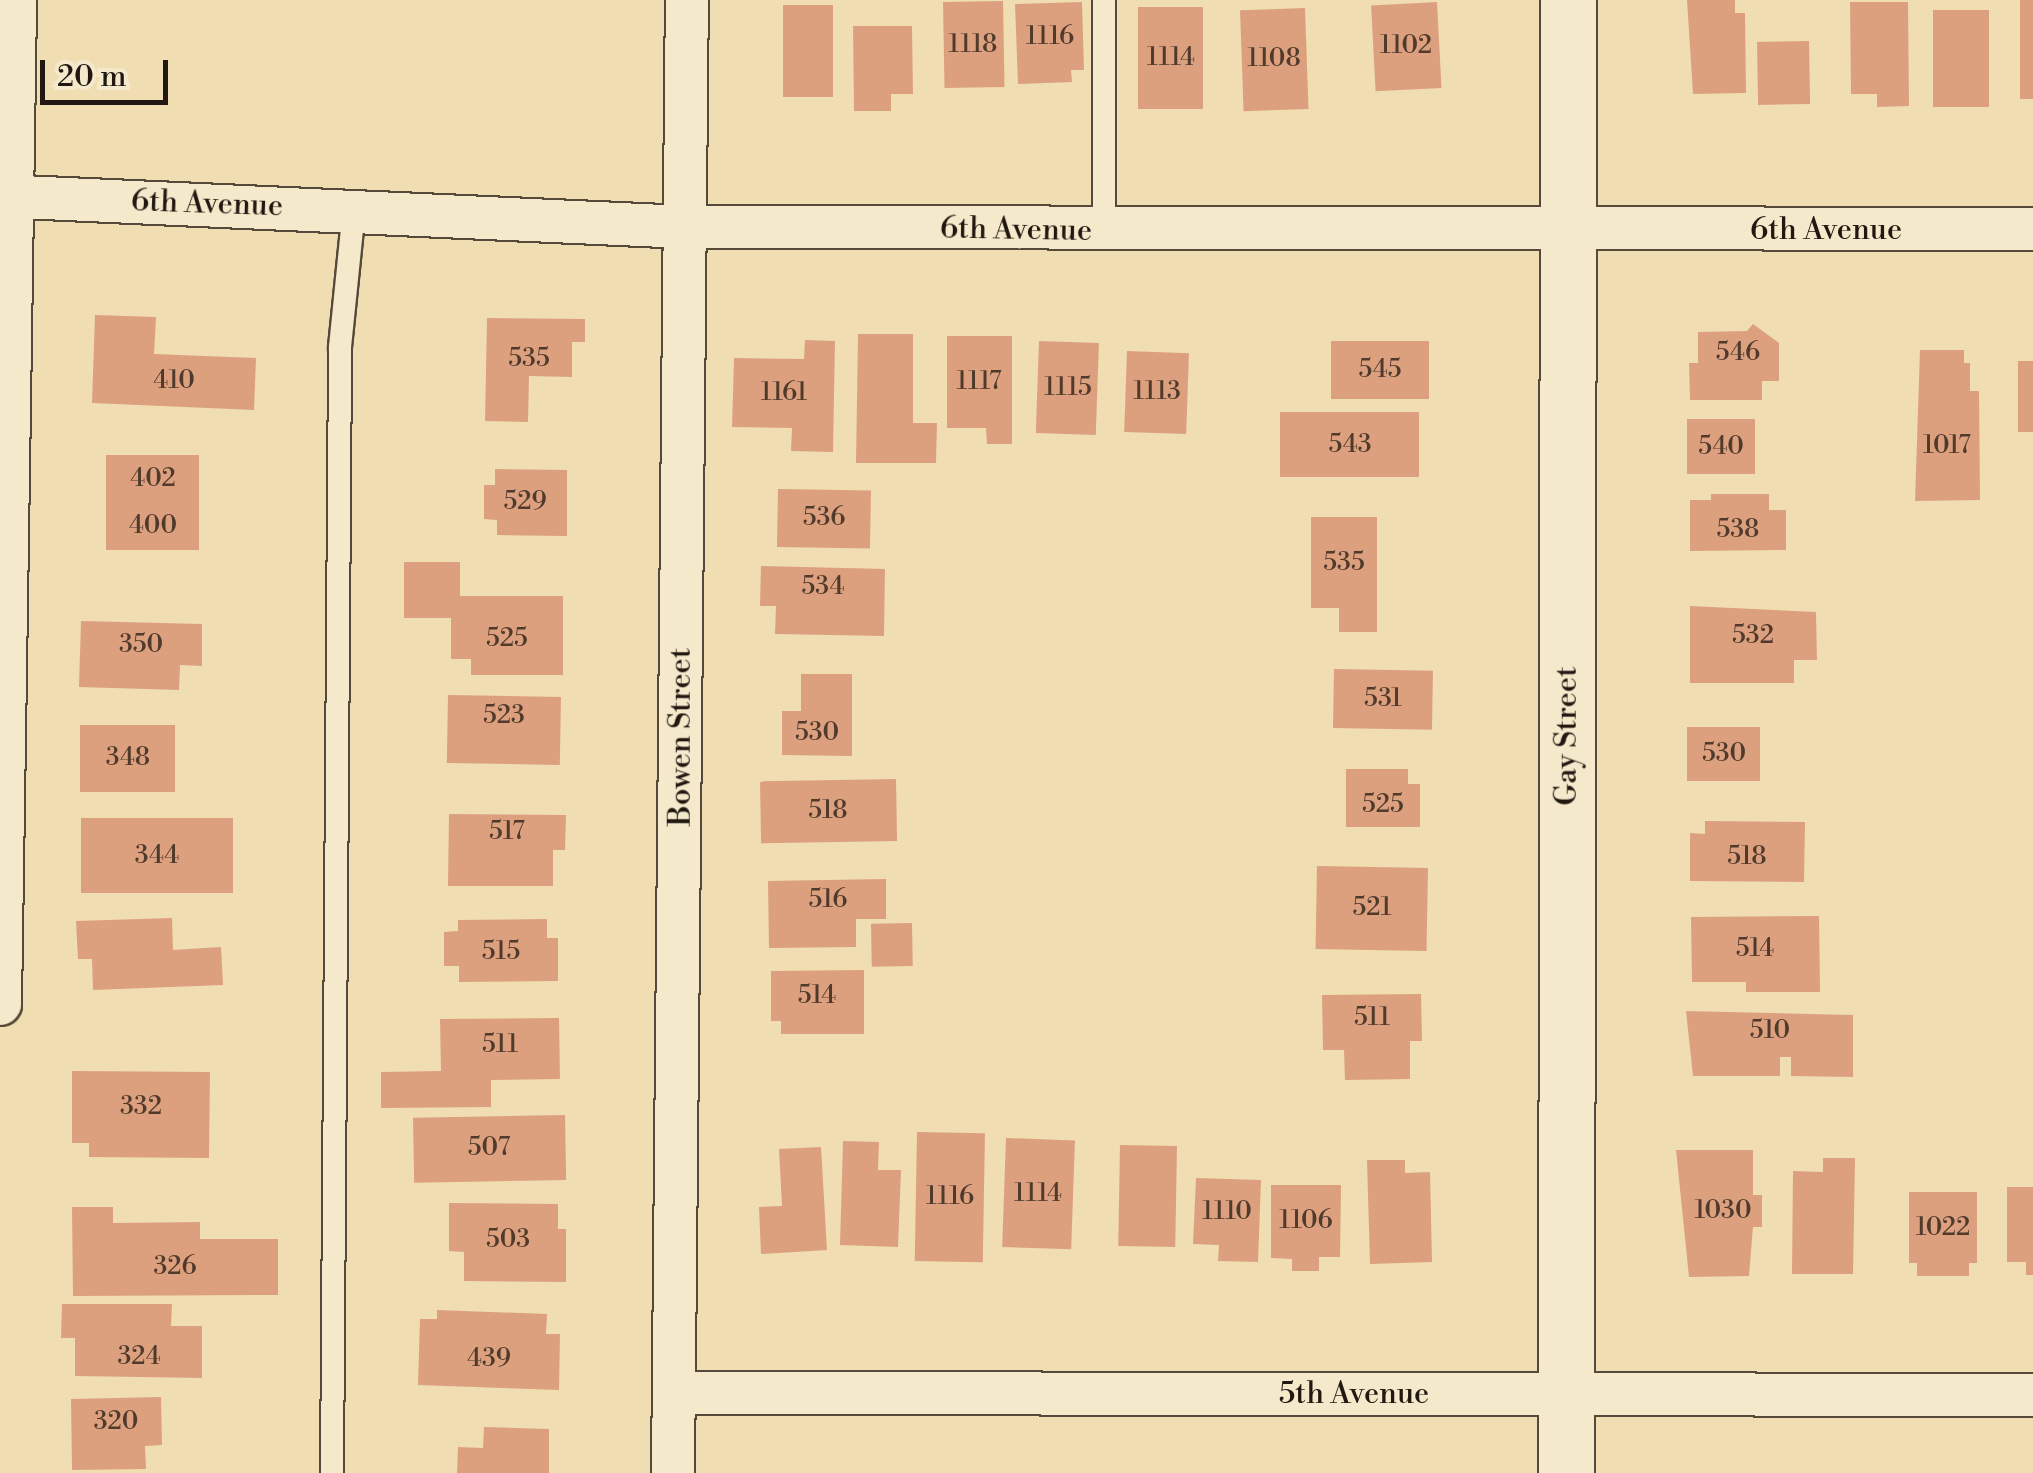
<!DOCTYPE html>
<html>
<head>
<meta charset="utf-8">
<style>
  body { margin:0 }
  #map { position:relative; width:2033px; height:1473px; overflow:hidden; background:#f0ddb1; font-family:"Libre Bodoni",serif }
  div>[style] { position:absolute }
  .building>* { inset:0; background:#dca07f; transform-origin:0 0 }
  .roads { filter:drop-shadow(2px 0 #554939) drop-shadow(-2px 0 #554939) drop-shadow(0 2px #554939) drop-shadow(0 -2px #554939) }
  .lane>* { height:22px; margin:-11px; padding:0 11px; transform-origin:11px; border-radius:11px; background:#f5e9cc }
  .street>* { height:42px; margin:-21px; padding:0 21px; transform-origin:21px; border-radius:21px; background:#f5e9cc }
  .secondary>* { height:55px; margin:-27.5px; padding:0 27.5px; transform-origin:27.5px; border-radius:27.5px; background:#f5e9cc }
  span { translate:-50% -50%; white-space:nowrap; text-align:center; line-height:1.15; -webkit-text-stroke:8px #f5e9cc; paint-order:stroke }
  .number-label { font-size:25px; color:#503a2c }
  .number-label span { -webkit-text-stroke-width:0 }
  .street-label { font-size:30px; color:#211811 }
  .scale { position:absolute; left:40px; top:60px; width:128px; height:45px; box-sizing:border-box; border:5px solid #211811; border-top:0; padding-left:12px; font-size:30px; line-height:35px; white-space:nowrap; color:#211811; -webkit-text-stroke:8px #f5e9cc; paint-order:stroke }
</style>
</head>
<body>
<div id="map">
  <div class="building">
    <i style="clip-path:polygon(1687px 0,1735px 0,1735px 13px,1745px 13px,1746px 93px,1693px 94px)"></i>
    <i style="left:2020px;top:0;width:13px;height:99px"></i>
    <i style="left:1003px;top:1px;width:86px;height:60px;rotate:89deg"></i>
    <i style="clip-path:polygon(1082px 2px,1084px 70px,1071px 70px,1072px 82px,1018px 84px,1015px 4px)"></i>
    <i style="left:1437px;top:2px;width:86px;height:66px;rotate:87deg"></i>
    <i style="clip-path:polygon(1850px 2px,1908px 2px,1909px 106px,1877px 107px,1877px 94px,1851px 94px)"></i>
    <i style="left:783px;top:5px;width:50px;height:92px"></i>
    <i style="left:1138px;top:7px;width:65px;height:102px"></i>
    <i style="left:1305px;top:8px;width:101px;height:65px;rotate:88deg"></i>
    <i style="left:1933px;top:10px;width:56px;height:97px"></i>
    <i style="clip-path:polygon(853px 26px,912px 26px,913px 94px,891px 94px,891px 111px,854px 111px)"></i>
    <i style="left:1809px;top:41px;width:63px;height:52px;rotate:89deg"></i>
    <i style="clip-path:polygon(95px 315px,156px 317px,154px 354px,256px 358px,254px 410px,92px 403px)"></i>
    <i style="clip-path:polygon(487px 318px,585px 319px,585px 342px,572px 342px,572px 377px,529px 376px,528px 422px,485px 421px)"></i>
    <i style="clip-path:polygon(1753px 324px,1779px 343px,1779px 381px,1762px 381px,1762px 400px,1690px 400px,1689px 363px,1698px 363px,1698px 332px,1747px 331px)"></i>
    <i style="clip-path:polygon(858px 334px,913px 334px,913px 423px,937px 423px,936px 463px,856px 463px)"></i>
    <i style="clip-path:polygon(947px 336px,1012px 336px,1012px 444px,987px 444px,986px 428px,947px 428px)"></i>
    <i style="clip-path:polygon(805px 340px,835px 341px,833px 452px,791px 451px,792px 428px,732px 427px,734px 358px,804px 359px)"></i>
    <i style="left:1039px;top:341px;width:60px;height:92px;rotate:2deg"></i>
    <i style="left:1331px;top:341px;width:98px;height:58px"></i>
    <i style="clip-path:polygon(1920px 350px,1964px 350px,1964px 363px,1970px 363px,1970px 391px,1979px 391px,1980px 500px,1915px 501px)"></i>
    <i style="left:1127px;top:351px;width:62px;height:81px;rotate:2deg"></i>
    <i style="left:2018px;top:361px;width:15px;height:71px"></i>
    <i style="left:1419px;top:412px;width:65px;height:139px;rotate:90deg"></i>
    <i style="left:1687px;top:419px;width:68px;height:55px"></i>
    <i style="left:106px;top:455px;width:93px;height:95px"></i>
    <i style="clip-path:polygon(495px 469px,567px 470px,567px 536px,497px 535px,497px 520px,484px 519px,484px 485px,495px 485px)"></i>
    <i style="left:778px;top:489px;width:93px;height:58px;rotate:1deg"></i>
    <i style="clip-path:polygon(1711px 494px,1769px 494px,1769px 510px,1786px 510px,1786px 550px,1690px 551px,1690px 500px,1711px 500px)"></i>
    <i style="clip-path:polygon(1311px 517px,1377px 517px,1377px 632px,1339px 632px,1339px 608px,1311px 608px)"></i>
    <i style="clip-path:polygon(404px 562px,460px 562px,460px 596px,563px 596px,563px 675px,471px 675px,471px 659px,451px 659px,451px 618px,404px 618px)"></i>
    <i style="clip-path:polygon(761px 566px,885px 569px,884px 636px,775px 634px,776px 606px,760px 606px)"></i>
    <i style="clip-path:polygon(1690px 606px,1816px 612px,1817px 660px,1794px 660px,1794px 683px,1690px 683px)"></i>
    <i style="clip-path:polygon(81px 621px,202px 624px,202px 666px,180px 665px,179px 690px,79px 687px)"></i>
    <i style="left:1334px;top:669px;width:99px;height:59px;rotate:1deg"></i>
    <i style="clip-path:polygon(801px 674px,852px 674px,852px 756px,782px 755px,782px 711px,801px 711px)"></i>
    <i style="left:448px;top:695px;width:113px;height:68px;rotate:1deg"></i>
    <i style="left:80px;top:725px;width:95px;height:67px"></i>
    <i style="left:1687px;top:727px;width:73px;height:54px"></i>
    <i style="clip-path:polygon(1346px 769px,1408px 769px,1408px 784px,1420px 784px,1420px 827px,1346px 827px)"></i>
    <i style="left:896px;top:779px;width:62px;height:136px;rotate:89deg"></i>
    <i style="clip-path:polygon(449px 814px,566px 815px,565px 850px,553px 850px,553px 886px,448px 886px)"></i>
    <i style="left:233px;top:818px;width:75px;height:152px;rotate:90deg"></i>
    <i style="clip-path:polygon(1705px 821px,1805px 822px,1804px 882px,1690px 881px,1690px 833px,1705px 834px)"></i>
    <i style="left:1317px;top:866px;width:111px;height:83px;rotate:1deg"></i>
    <i style="clip-path:polygon(886px 879px,886px 919px,856px 919px,856px 947px,769px 948px,768px 881px)"></i>
    <i style="clip-path:polygon(1819px 916px,1820px 992px,1746px 992px,1746px 982px,1692px 982px,1691px 917px)"></i>
    <i style="clip-path:polygon(172px 918px,173px 950px,221px 947px,223px 985px,93px 990px,92px 959px,78px 959px,76px 921px)"></i>
    <i style="clip-path:polygon(547px 919px,547px 938px,558px 938px,558px 981px,459px 982px,459px 966px,444px 966px,444px 932px,458px 931px,458px 920px)"></i>
    <i style="left:912px;top:923px;width:43px;height:41px;rotate:89deg"></i>
    <i style="clip-path:polygon(864px 970px,864px 1034px,781px 1034px,781px 1021px,771px 1021px,771px 971px)"></i>
    <i style="clip-path:polygon(1421px 994px,1422px 1041px,1410px 1041px,1410px 1079px,1345px 1080px,1344px 1050px,1323px 1050px,1322px 995px)"></i>
    <i style="clip-path:polygon(1686px 1011px,1853px 1015px,1853px 1077px,1791px 1076px,1791px 1057px,1780px 1057px,1780px 1076px,1693px 1076px)"></i>
    <i style="clip-path:polygon(559px 1018px,560px 1079px,491px 1080px,491px 1107px,381px 1108px,381px 1072px,441px 1071px,440px 1019px)"></i>
    <i style="clip-path:polygon(72px 1071px,210px 1072px,209px 1158px,89px 1157px,89px 1143px,72px 1143px)"></i>
    <i style="left:565px;top:1115px;width:65px;height:152px;rotate:89deg"></i>
    <i style="left:917px;top:1132px;width:68px;height:129px;rotate:1deg"></i>
    <i style="left:1006px;top:1138px;width:69px;height:109px;rotate:2deg"></i>
    <i style="clip-path:polygon(843px 1141px,879px 1142px,878px 1170px,901px 1170px,898px 1247px,840px 1245px)"></i>
    <i style="left:1120px;top:1145px;width:57px;height:101px;rotate:1deg"></i>
    <i style="clip-path:polygon(821px 1147px,827px 1250px,761px 1254px,759px 1207px,782px 1206px,779px 1149px)"></i>
    <i style="clip-path:polygon(1676px 1150px,1753px 1150px,1753px 1195px,1762px 1195px,1762px 1227px,1753px 1227px,1749px 1276px,1689px 1277px)"></i>
    <i style="clip-path:polygon(1823px 1158px,1855px 1158px,1853px 1274px,1792px 1274px,1793px 1171px,1823px 1172px)"></i>
    <i style="clip-path:polygon(1367px 1160px,1405px 1160px,1405px 1173px,1430px 1172px,1432px 1262px,1370px 1264px)"></i>
    <i style="clip-path:polygon(1196px 1178px,1261px 1180px,1258px 1262px,1218px 1261px,1219px 1245px,1193px 1244px)"></i>
    <i style="clip-path:polygon(1271px 1185px,1341px 1185px,1340px 1257px,1319px 1257px,1319px 1271px,1292px 1271px,1292px 1259px,1271px 1258px)"></i>
    <i style="clip-path:polygon(2007px 1187px,2033px 1187px,2033px 1275px,2026px 1275px,2026px 1262px,2007px 1262px)"></i>
    <i style="clip-path:polygon(1909px 1192px,1977px 1192px,1977px 1263px,1969px 1263px,1969px 1276px,1917px 1276px,1917px 1263px,1909px 1263px)"></i>
    <i style="clip-path:polygon(449px 1203px,558px 1204px,558px 1229px,566px 1229px,566px 1282px,464px 1281px,464px 1252px,449px 1251px)"></i>
    <i style="clip-path:polygon(72px 1207px,113px 1207px,113px 1223px,200px 1222px,200px 1239px,278px 1239px,278px 1295px,73px 1296px)"></i>
    <i style="clip-path:polygon(62px 1304px,172px 1304px,171px 1326px,202px 1326px,202px 1378px,75px 1376px,75px 1338px,61px 1338px)"></i>
    <i style="clip-path:polygon(437px 1310px,547px 1314px,546px 1334px,560px 1334px,559px 1390px,418px 1385px,420px 1319px,437px 1319px)"></i>
    <i style="clip-path:polygon(161px 1397px,162px 1445px,145px 1446px,146px 1469px,72px 1470px,71px 1399px)"></i>
    <i style="clip-path:polygon(484px 1427px,549px 1429px,549px 1473px,457px 1473px,458px 1447px,483px 1448px)"></i>
  </div>
  <div class="roads">
    <div class="lane">
      <i style="left:1104px;top:231px;width:231px;rotate:-90deg"></i>
      <i style="left:332px;top:1473px;width:1126px;rotate:-89.59deg"></i>
      <i style="left:340px;top:347px;width:139px;rotate:-84.2deg"></i>
    </div>
    <div class="street">
      <i style="left:0;top:196px;width:685px;rotate:2.59deg"></i>
      <i style="left:684px;top:227px;width:1349px;rotate:0.08deg"></i>
      <i style="left:0;top:1004px;width:1004px;rotate:-89.14deg"></i>
      <i style="left:676px;top:1393px;width:1357px;rotate:0.08deg"></i>
      <i style="left:673px;top:1473px;width:1473px;rotate:-89.46deg"></i>
    </div>
    <div class="secondary">
      <i style="left:1566px;top:1473px;width:1473px;rotate:-89.92deg"></i>
    </div>
  </div>
  <div class="number-label">
    <span style="left:1050px;top:37px">1116</span>
    <span style="left:973px;top:45px">1118</span>
    <span style="left:1406px;top:46px">1102</span>
    <span style="left:1171px;top:58px">1114</span>
    <span style="left:1274px;top:59px">1108</span>
    <span style="left:1738px;top:353px">546</span>
    <span style="left:529px;top:359px">535</span>
    <span style="left:1380px;top:370px">545</span>
    <span style="left:174px;top:381px">410</span>
    <span style="left:979px;top:382px">1117</span>
    <span style="left:1068px;top:388px">1115</span>
    <span style="left:1157px;top:392px">1113</span>
    <span style="left:784px;top:393px">1161</span>
    <span style="left:1350px;top:445px">543</span>
    <span style="left:1947px;top:446px">1017</span>
    <span style="left:1721px;top:447px">540</span>
    <span style="left:153px;top:479px">402</span>
    <span style="left:525px;top:502px">529</span>
    <span style="left:824px;top:518px">536</span>
    <span style="left:153px;top:526px">400</span>
    <span style="left:1738px;top:530px">538</span>
    <span style="left:1344px;top:563px">535</span>
    <span style="left:823px;top:587px">534</span>
    <span style="left:1753px;top:636px">532</span>
    <span style="left:507px;top:639px">525</span>
    <span style="left:141px;top:645px">350</span>
    <span style="left:1383px;top:699px">531</span>
    <span style="left:504px;top:716px">523</span>
    <span style="left:817px;top:733px">530</span>
    <span style="left:1724px;top:754px">530</span>
    <span style="left:128px;top:758px">348</span>
    <span style="left:1383px;top:805px">525</span>
    <span style="left:828px;top:811px">518</span>
    <span style="left:507px;top:832px">517</span>
    <span style="left:157px;top:856px">344</span>
    <span style="left:1747px;top:857px">518</span>
    <span style="left:828px;top:900px">516</span>
    <span style="left:1372px;top:908px">521</span>
    <span style="left:1755px;top:949px">514</span>
    <span style="left:501px;top:952px">515</span>
    <span style="left:817px;top:996px">514</span>
    <span style="left:1372px;top:1018px">511</span>
    <span style="left:1770px;top:1031px">510</span>
    <span style="left:500px;top:1045px">511</span>
    <span style="left:141px;top:1107px">332</span>
    <span style="left:489px;top:1148px">507</span>
    <span style="left:1038px;top:1194px">1114</span>
    <span style="left:950px;top:1197px">1116</span>
    <span style="left:1723px;top:1211px">1030</span>
    <span style="left:1227px;top:1212px">1110</span>
    <span style="left:1306px;top:1221px">1106</span>
    <span style="left:1943px;top:1228px">1022</span>
    <span style="left:508px;top:1240px">503</span>
    <span style="left:175px;top:1267px">326</span>
    <span style="left:139px;top:1357px">324</span>
    <span style="left:489px;top:1359px">439</span>
    <span style="left:116px;top:1422px">320</span>
  </div>
  <div class="street-label">
    <span style="left:207px;top:204px;rotate:2deg">6th Avenue</span>
    <span style="left:1016px;top:230px;rotate:1deg">6th Avenue</span>
    <span style="left:1826px;top:230px">6th Avenue</span>
    <span style="left:1567px;top:736px;rotate:-90deg">Gay Street</span>
    <span style="left:681px;top:737px;rotate:-90deg">Bowen Street</span>
    <span style="left:1354px;top:1394px">5th Avenue</span>
  </div>
  <div class="scale">20 m</div>
</div>
</body>
</html>
